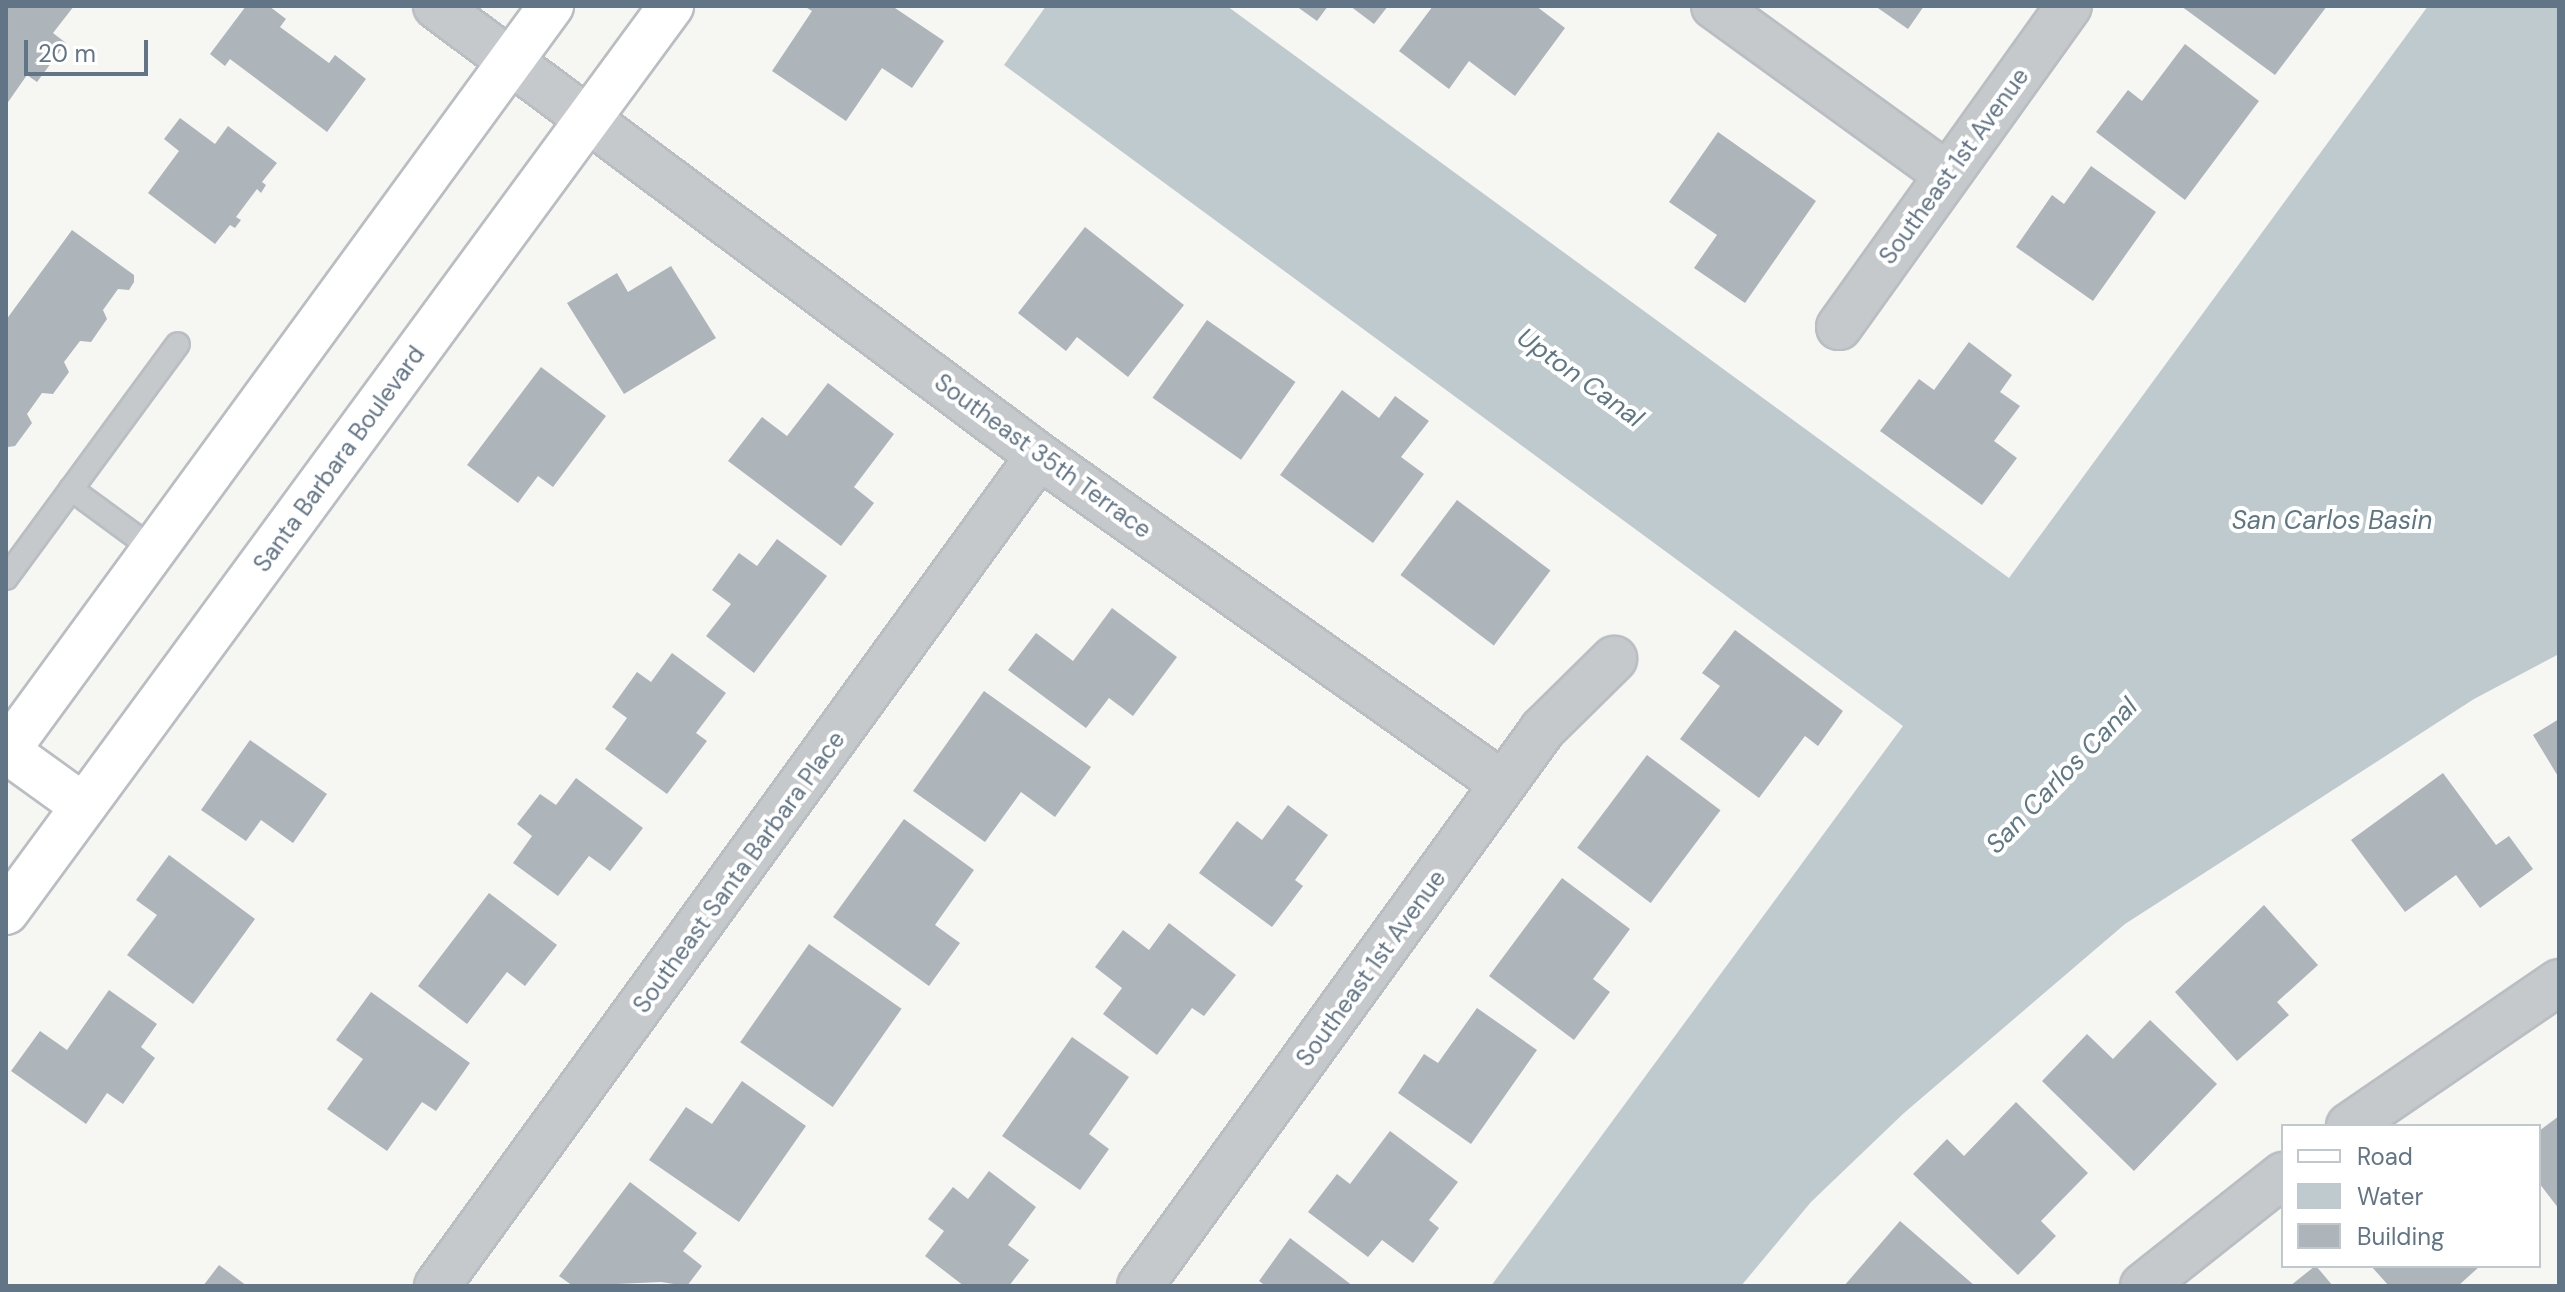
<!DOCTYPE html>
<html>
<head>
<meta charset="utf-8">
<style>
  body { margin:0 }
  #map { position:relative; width:2565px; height:1292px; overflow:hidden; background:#f6f6f2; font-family:"DM Sans",sans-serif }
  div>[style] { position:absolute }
  .water>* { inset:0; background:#bfcacf }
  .building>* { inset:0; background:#adb5bb; transform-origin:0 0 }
  .roads { filter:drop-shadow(2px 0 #b9bec3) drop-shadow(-2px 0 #b9bec3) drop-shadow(0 2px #b9bec3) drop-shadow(0 -2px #b9bec3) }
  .lane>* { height:22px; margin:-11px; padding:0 11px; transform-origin:11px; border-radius:11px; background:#c5c9cc }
  .street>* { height:44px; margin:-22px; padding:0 22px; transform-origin:22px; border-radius:22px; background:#c5c9cc }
  .secondary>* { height:44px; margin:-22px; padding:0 22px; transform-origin:22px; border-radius:22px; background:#fff }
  span { translate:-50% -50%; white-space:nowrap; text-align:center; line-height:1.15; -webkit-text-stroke:8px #fff; paint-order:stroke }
  .street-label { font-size:24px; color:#627586 }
  .water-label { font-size:26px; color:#5e7783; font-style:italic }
  .frame { position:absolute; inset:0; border:8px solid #627586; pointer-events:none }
  .legend { position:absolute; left:2281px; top:1124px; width:260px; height:144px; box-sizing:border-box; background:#fff; border:2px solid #c0c8cf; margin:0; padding:10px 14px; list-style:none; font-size:24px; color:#627586 }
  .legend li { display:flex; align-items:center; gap:16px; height:40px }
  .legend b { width:40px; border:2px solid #c0c8cf }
  .scale { position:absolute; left:24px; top:40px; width:124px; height:36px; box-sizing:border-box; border:4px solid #627586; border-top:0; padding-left:10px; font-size:24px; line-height:28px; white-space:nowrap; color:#627586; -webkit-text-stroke:6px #fff; paint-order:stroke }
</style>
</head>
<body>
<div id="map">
  <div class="water">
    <i style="clip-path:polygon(1046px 6px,1227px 6px,2009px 578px,2428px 6px,2559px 6px,2559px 654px,2474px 699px,2125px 924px,1904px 1113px,1811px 1202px,1741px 1286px,1491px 1286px,1903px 726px,1004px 65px)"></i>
  </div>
  <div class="building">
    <i style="clip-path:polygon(6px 6px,74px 6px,53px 33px,66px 43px,37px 82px,27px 75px,6px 105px)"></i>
    <i style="clip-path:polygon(246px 6px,269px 6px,286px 19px,280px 27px,329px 63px,335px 55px,366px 79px,327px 132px,230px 59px,225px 66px,210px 54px)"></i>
    <i style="clip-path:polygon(804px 6px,892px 6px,944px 41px,912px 88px,882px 68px,846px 121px,772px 71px,812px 11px)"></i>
    <i style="clip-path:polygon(1296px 6px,1328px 6px,1317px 21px)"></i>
    <i style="clip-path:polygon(1350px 6px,1388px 6px,1374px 24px)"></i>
    <i style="clip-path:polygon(1433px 6px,1536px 6px,1565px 28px,1515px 96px,1469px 61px,1449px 89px,1399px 51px)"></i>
    <i style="clip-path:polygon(1875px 6px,1924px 6px,1908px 29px)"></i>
    <i style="clip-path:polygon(2181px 6px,2327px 6px,2275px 75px)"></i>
    <i style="clip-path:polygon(2185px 44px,2259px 101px,2185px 200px,2096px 132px,2128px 90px,2142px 101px)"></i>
    <i style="clip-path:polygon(180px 118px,215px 144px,228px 126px,277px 163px,262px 182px,266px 185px,261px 193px,257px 189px,236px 217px,241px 220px,235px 228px,230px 225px,215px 244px,148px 193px,179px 151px,164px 139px)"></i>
    <i style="clip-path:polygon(1718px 132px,1816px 201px,1745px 303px,1694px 268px,1717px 235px,1669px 202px)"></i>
    <i style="clip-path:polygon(2091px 166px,2156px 212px,2093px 301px,2016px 247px,2052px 195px,2064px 204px)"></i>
    <i style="clip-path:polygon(1085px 227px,1184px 305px,1128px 377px,1077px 337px,1066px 351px,1018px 313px)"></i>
    <i style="clip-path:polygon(72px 230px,134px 275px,134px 282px,129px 290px,118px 289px,103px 310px,107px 319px,91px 342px,80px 341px,64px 362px,69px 372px,53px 394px,42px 393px,27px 414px,32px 423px,15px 446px,8px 447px,6px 320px)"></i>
    <i style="clip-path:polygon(671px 266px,716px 338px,624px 394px,567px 303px,617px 273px,628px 292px)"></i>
    <i style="left:1207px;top:320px;width:108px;height:95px;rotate:35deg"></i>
    <i style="clip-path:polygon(1969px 342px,2012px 375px,2000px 392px,2020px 406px,1994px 441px,2017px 458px,1982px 505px,1880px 431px,1919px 379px,1934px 390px)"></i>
    <i style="clip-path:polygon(541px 367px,606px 416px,553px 487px,538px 476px,518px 503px,467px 465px)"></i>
    <i style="clip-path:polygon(828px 383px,894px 434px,854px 487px,874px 503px,841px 546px,728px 461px,762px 417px,787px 436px)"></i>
    <i style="clip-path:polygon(1342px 390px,1379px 418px,1395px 396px,1429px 421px,1401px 457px,1424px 474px,1373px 543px,1280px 475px)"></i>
    <i style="left:1457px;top:500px;width:117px;height:94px;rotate:37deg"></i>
    <i style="clip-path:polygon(777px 539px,827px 576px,754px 673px,706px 636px,731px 604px,712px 590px,739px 553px,757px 566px)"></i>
    <i style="clip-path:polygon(1112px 608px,1177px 657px,1133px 716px,1109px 698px,1086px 728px,1008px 670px,1036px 633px,1073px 661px)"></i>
    <i style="clip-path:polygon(1735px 630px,1843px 711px,1818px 746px,1805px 736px,1759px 798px,1680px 739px,1720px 686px,1702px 673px)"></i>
    <i style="clip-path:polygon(672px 653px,726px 693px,696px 733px,707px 741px,667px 794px,605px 749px,627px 718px,612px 707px,637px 672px,651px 682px)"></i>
    <i style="clip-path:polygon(984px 691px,1091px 767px,1055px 817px,1021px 792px,985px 842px,913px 791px)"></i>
    <i style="clip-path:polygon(2559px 719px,2559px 778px,2533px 735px)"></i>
    <i style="clip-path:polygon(250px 740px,327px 794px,293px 843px,261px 820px,246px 841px,201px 810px)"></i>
    <i style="left:1647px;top:755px;width:92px;height:116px;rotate:37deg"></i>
    <i style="clip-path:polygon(2443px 773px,2496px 845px,2509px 836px,2533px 869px,2480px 908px,2456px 875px,2405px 912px,2351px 840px)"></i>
    <i style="clip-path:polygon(576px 778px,643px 828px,610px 871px,589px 856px,558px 896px,513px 863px,532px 836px,517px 824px,540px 794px,556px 805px)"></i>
    <i style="clip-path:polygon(1288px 805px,1328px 835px,1295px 880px,1303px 886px,1272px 927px,1199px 873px,1237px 821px,1262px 840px)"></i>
    <i style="clip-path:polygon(904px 819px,974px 870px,935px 925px,960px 943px,929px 986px,833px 917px)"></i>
    <i style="clip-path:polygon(169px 855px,255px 919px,193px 1004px,127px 955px,157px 915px,136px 900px)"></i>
    <i style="clip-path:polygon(1562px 878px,1630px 929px,1593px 979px,1610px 992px,1574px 1040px,1489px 976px)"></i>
    <i style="clip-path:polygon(489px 893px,557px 945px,525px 986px,507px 972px,467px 1024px,418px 986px)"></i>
    <i style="clip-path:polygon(2264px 905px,2318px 965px,2277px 1002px,2289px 1015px,2237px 1061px,2175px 992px)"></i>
    <i style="clip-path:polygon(1169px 923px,1236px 975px,1204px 1016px,1192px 1008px,1157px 1055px,1103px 1014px,1122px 988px,1095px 967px,1123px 930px,1149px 950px)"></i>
    <i style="left:809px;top:944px;width:113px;height:120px;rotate:35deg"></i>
    <i style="clip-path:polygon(109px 990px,157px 1024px,141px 1047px,155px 1058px,123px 1104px,107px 1093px,86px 1124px,11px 1071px,40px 1031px,67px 1050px)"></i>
    <i style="clip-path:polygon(371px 992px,470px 1063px,436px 1111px,422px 1102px,387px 1151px,327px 1109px,363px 1059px,336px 1040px)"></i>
    <i style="clip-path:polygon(1477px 1008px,1537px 1050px,1471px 1144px,1398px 1093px,1424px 1054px,1438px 1063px)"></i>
    <i style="clip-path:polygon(2150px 1020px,2217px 1084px,2134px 1171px,2042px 1081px,2087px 1034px,2113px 1059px)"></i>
    <i style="clip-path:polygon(1072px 1037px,1129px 1077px,1089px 1134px,1109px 1149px,1080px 1190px,1002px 1136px)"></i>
    <i style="clip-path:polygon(742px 1081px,806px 1126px,739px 1222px,649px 1160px,686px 1107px,712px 1124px)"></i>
    <i style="clip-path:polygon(2016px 1102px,2088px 1173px,2041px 1221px,2056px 1236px,2018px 1275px,1913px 1174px,1947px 1139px,1964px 1156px)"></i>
    <i style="clip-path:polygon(2559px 1116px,2559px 1209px,2539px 1183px,2539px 1131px)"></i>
    <i style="clip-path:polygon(1390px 1131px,1458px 1182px,1429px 1220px,1439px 1228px,1413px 1263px,1382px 1240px,1368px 1257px,1308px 1212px,1337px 1174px,1350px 1184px)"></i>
    <i style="clip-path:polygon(989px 1171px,1036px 1207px,1008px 1245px,1029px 1260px,1009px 1286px,964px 1286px,925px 1256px,944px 1231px,928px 1219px,953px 1187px,968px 1199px)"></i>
    <i style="clip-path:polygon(630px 1182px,697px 1233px,683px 1251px,702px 1266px,687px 1286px,661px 1282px,573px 1286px,559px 1276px)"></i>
    <i style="clip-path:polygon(1900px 1221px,1975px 1286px,1844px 1286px)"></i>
    <i style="clip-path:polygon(1290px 1238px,1353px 1286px,1266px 1286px,1259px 1281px)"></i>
    <i style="clip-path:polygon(219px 1265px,247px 1286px,203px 1286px)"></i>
    <i style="clip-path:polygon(2316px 1266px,2333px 1286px,2290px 1286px,2315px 1266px)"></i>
    <i style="clip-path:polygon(2371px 1266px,2480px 1266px,2458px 1286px,2389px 1286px)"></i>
  </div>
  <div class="roads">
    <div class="lane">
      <i style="left:71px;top:489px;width:103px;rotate:36.3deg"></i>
      <i style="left:6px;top:578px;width:290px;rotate:-53.7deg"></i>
    </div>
    <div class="street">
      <i style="left:436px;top:6px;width:752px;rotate:36.73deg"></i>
      <i style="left:1039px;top:456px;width:568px;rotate:35.26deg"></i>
      <i style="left:1714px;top:6px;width:286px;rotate:35.9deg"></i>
      <i style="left:1839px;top:327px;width:395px;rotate:-54.4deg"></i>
      <i style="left:2349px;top:1126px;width:255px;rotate:-34.4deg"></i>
      <i style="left:437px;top:1286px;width:1025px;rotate:-54.05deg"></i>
      <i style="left:1140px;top:1286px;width:688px;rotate:-54.11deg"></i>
      <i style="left:1543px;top:729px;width:100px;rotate:-44.6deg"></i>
      <i style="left:2143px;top:1286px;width:179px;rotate:-38.4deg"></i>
    </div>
    <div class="secondary">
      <i style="left:7px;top:751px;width:92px;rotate:35.8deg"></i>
      <i style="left:6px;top:752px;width:924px;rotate:-53.85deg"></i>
      <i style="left:6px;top:912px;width:1124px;rotate:-53.72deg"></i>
    </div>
  </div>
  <div class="street-label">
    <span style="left:1954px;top:166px;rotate:-54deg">Southeast 1st Avenue</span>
    <span style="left:1043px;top:456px;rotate:36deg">Southeast 35th Terrace</span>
    <span style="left:339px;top:459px;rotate:-54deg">Santa Barbara Boulevard</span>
    <span style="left:739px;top:872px;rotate:-54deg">Southeast Santa Barbara Place</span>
    <span style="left:1371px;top:968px;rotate:-54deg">Southeast 1st Avenue</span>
  </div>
  <div class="water-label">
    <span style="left:1580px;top:378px;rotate:36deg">Upton Canal</span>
    <span style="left:2332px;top:521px">San Carlos Basin</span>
    <span style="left:2062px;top:776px;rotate:-46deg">San Carlos Canal</span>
  </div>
  <div class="frame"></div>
  <ul class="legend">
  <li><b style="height:10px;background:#fff"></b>Road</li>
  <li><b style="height:22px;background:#bfcacf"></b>Water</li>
  <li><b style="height:22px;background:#adb5bb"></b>Building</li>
  </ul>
  <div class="scale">20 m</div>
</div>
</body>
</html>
